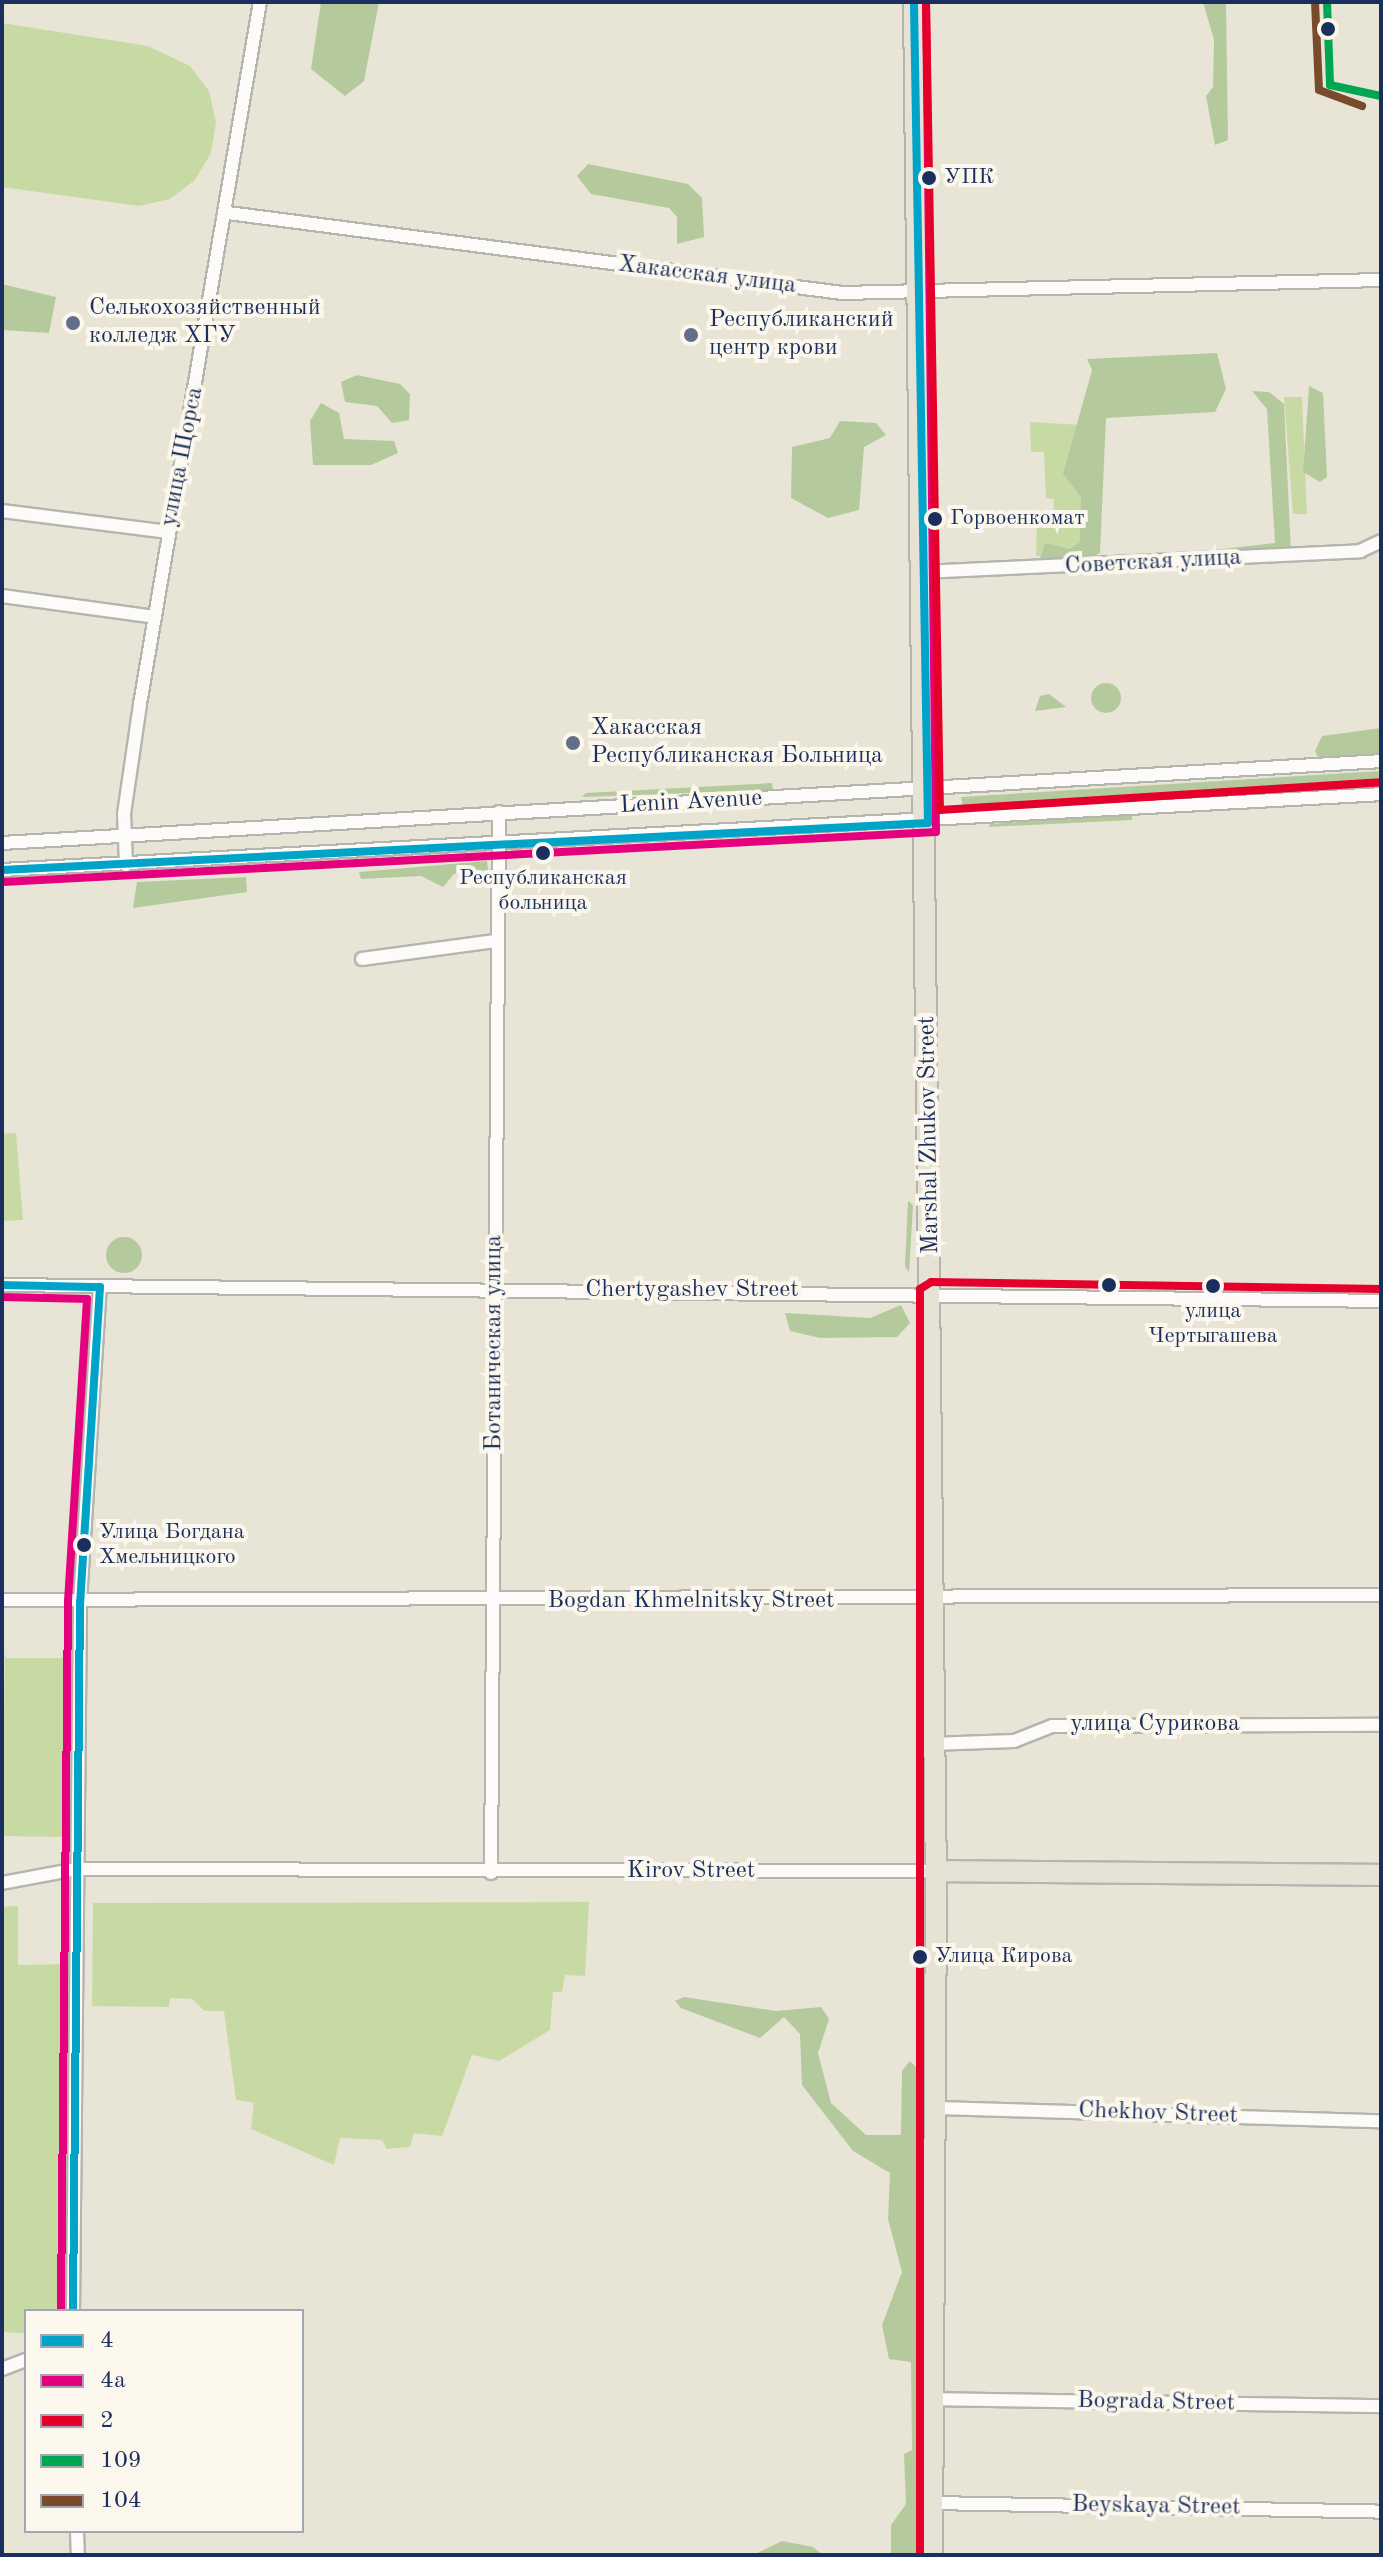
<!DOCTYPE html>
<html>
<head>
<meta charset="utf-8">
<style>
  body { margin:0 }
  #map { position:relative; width:1383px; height:2557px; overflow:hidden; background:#e8e5d7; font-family:"Old Standard TT",serif }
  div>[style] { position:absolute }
  .green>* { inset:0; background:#c8daa4 }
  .forest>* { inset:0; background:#b4ca9c }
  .round { border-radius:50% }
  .roads { filter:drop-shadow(2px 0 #b5b5b0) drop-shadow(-2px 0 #b5b5b0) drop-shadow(0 2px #b5b5b0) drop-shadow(0 -2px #b5b5b0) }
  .minor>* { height:12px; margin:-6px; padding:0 6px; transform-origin:6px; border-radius:6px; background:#fcfbf9 }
  .primary>* { height:20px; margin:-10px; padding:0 10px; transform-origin:10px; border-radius:10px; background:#e6e2d4 }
  .bus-1>* { height:8px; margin:-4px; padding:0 4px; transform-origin:4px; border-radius:4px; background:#01a3c8 }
  .bus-2>* { height:8px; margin:-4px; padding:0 4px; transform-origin:4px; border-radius:4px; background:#e5007d }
  .bus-3>* { height:8px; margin:-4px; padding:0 4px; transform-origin:4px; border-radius:4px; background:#e4002b }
  .bus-4>* { height:8px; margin:-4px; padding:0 4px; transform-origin:4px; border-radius:4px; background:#00a651 }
  .bus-5>* { height:8px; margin:-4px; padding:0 4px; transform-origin:4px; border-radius:4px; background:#7a4b2a }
  .dots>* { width:22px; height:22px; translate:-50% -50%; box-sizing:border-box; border:4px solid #fbf7ec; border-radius:50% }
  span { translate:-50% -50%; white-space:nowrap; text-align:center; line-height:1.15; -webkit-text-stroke:8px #fbf7ec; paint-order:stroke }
  .bus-label { font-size:22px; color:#1b2f5e }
  .left { translate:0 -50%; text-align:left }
  .street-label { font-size:24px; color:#1b2f5e }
  .poi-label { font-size:24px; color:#1b2f5e }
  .frame { position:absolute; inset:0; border:4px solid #1b2f5e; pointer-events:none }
  .legend { position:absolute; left:24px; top:2309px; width:280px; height:224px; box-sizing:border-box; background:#fbf7ec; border:2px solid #a1a7b3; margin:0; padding:10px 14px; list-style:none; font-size:24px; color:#1b2f5e }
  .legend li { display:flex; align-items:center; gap:16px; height:40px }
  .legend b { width:40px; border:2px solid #a1a7b3 }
</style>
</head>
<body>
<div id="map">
  <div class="green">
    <i style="clip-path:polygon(2px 23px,148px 46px,190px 66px,209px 91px,216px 122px,211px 153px,195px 180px,170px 199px,139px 206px,2px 187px)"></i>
    <i style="clip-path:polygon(1284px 397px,1302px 397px,1307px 514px,1293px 514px)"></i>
    <i style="clip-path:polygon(1030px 422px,1082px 425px,1089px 557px,1036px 556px,1037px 521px,1053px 520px,1054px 499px,1046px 498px,1044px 452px,1031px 452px)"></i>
    <i style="clip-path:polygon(16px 1133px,23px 1220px,2px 1221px,2px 1134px)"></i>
    <i style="clip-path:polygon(5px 1650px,6px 1658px,65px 1658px,63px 1837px,2px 1836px)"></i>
    <i style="clip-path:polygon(589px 1902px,585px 1976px,565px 1975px,562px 1992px,553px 1992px,550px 2030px,499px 2061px,472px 2055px,442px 2136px,414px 2133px,410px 2147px,387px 2149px,382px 2140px,340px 2138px,334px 2165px,251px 2129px,254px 2103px,236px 2100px,224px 2011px,205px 2011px,192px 1999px,170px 1998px,169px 2007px,92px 2006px,93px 1903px)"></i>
    <i style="clip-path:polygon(18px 1906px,18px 1965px,63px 1964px,61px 2311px,26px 2311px,26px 2333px,2px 2332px,2px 1907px)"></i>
  </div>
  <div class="forest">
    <i style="clip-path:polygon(321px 2px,379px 2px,364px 81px,345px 96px,311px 69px)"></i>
    <i style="clip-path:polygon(1203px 2px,1226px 2px,1228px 140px,1215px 145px,1206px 96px,1213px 87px,1214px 40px)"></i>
    <i style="clip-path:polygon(588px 164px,688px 184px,702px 198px,704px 237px,677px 244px,677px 217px,669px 208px,591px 194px,577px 176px)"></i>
    <i style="clip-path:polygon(2px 284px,56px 297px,49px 333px,2px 330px)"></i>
    <i style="clip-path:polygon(1217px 353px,1226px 389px,1215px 412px,1106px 418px,1100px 553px,1074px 566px,1040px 558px,1045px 543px,1070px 549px,1080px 542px,1081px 497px,1063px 474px,1092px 370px,1087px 359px)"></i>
    <i style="clip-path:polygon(357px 375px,400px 384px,410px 394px,409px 420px,392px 423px,377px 406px,345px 402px,341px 382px)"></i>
    <i style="clip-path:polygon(1309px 386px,1323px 393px,1327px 477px,1320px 482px,1303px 472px)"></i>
    <i style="clip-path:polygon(1252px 391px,1269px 392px,1284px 404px,1291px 553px,1162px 556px,1275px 543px,1267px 409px)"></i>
    <i style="clip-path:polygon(321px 403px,339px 413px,344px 439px,394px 441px,398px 453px,371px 465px,313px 465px,310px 421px)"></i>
    <i style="clip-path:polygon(840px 421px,876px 423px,886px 435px,864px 447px,859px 510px,828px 518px,791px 498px,792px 447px,830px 438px)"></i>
    <i class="round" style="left:1091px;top:683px;width:30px;height:30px"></i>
    <i style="clip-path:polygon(1049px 694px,1066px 707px,1035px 711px,1040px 696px)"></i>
    <i style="clip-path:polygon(1381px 728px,1381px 758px,1320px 761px,1315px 751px,1322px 736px)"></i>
    <i style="clip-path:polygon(1381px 771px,1381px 785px,964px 813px,961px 797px)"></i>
    <i style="clip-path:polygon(772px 783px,773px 790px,582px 797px,586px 793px)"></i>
    <i style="clip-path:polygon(1132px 815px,1132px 820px,989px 827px,990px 824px)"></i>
    <i style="clip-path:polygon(487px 861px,488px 870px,454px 874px,443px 887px,421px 876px,361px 879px,359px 872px)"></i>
    <i style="clip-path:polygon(246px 877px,247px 892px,133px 908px,137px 882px)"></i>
    <i style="clip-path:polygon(908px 1201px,913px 1205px,909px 1272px,905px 1266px)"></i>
    <i class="round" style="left:106px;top:1237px;width:36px;height:36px"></i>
    <i style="clip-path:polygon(901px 1305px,910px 1323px,897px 1337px,820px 1338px,790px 1331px,785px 1313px,870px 1318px)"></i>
    <i style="clip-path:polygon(684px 1997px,776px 2011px,821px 2007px,829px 2019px,818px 2053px,831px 2103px,866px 2135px,901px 2135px,902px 2071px,910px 2061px,921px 2072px,919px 2555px,891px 2555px,891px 2525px,906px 2504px,904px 2454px,912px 2450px,911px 2362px,889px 2359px,882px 2325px,902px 2272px,888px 2219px,890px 2173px,853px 2151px,802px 2085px,800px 2034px,784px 2017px,760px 2038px,681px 2008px,675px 2001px)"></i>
    <i style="clip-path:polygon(782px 2541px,813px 2547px,823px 2555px,753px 2555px)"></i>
  </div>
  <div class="roads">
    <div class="minor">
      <i style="left:228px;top:213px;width:619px;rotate:7.42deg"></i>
      <i style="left:842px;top:293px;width:539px;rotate:-1.38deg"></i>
      <i style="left:2px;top:511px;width:168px;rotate:7.2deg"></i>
      <i style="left:922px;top:572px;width:439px;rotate:-2.7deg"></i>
      <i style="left:1360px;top:551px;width:23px;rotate:-25deg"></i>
      <i style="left:2px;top:596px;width:154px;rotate:7.8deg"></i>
      <i style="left:2px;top:843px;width:1381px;rotate:-3.4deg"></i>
      <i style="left:126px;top:865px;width:51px;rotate:-92.2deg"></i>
      <i style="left:124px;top:814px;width:111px;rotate:-81.7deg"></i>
      <i style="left:140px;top:704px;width:712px;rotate:-80.3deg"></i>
      <i style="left:2px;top:870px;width:1381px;rotate:-3.15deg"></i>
      <i style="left:362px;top:959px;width:134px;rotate:-7.7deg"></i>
      <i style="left:2px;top:1285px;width:1379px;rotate:0.66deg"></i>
      <i style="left:2px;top:1600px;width:1379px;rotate:-0.21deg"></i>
      <i style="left:931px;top:1744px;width:83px;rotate:-2.1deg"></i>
      <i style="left:1014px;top:1741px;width:41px;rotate:-21.5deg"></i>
      <i style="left:1052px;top:1726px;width:329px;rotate:-0.2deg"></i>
      <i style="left:491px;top:1873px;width:1061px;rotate:-89.57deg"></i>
      <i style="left:2px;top:1883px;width:76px;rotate:-10.6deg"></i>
      <i style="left:77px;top:1869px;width:857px;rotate:0.13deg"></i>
      <i style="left:936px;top:2108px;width:445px;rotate:1.7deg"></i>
      <i style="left:73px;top:2311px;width:709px;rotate:-89.43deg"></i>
      <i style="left:80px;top:1602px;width:316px;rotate:-86.4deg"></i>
      <i style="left:2px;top:2369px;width:26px;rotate:-21deg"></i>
      <i style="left:932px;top:2399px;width:449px;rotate:0.9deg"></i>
      <i style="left:932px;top:2503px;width:449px;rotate:1.1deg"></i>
      <i style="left:77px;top:2531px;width:24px;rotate:88deg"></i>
    </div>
    <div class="primary">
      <i style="left:914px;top:2px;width:1894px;rotate:89.33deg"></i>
      <i style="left:936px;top:1896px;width:659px;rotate:90.35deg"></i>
      <i style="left:934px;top:1871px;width:447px;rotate:0.5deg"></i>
    </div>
  </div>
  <div class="bus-1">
    <i style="left:2px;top:870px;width:927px;rotate:-2.91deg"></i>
    <i style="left:928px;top:823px;width:821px;rotate:-90.98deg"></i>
    <i style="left:2px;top:1285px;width:98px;rotate:1.2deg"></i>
    <i style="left:100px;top:1287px;width:316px;rotate:93.6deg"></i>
    <i style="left:80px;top:1602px;width:709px;rotate:90.57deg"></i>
  </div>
  <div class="bus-2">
    <i style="left:3px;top:882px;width:934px;rotate:-3.07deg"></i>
    <i style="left:936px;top:832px;width:830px;rotate:-90.69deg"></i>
    <i style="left:2px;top:1297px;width:85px;rotate:1.3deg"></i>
    <i style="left:87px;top:1299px;width:304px;rotate:93.6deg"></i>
    <i style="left:68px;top:1602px;width:709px;rotate:90.57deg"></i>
  </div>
  <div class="bus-3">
    <i style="left:926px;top:2px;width:808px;rotate:89.01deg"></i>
    <i style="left:940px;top:810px;width:441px;rotate:-3.6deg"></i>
    <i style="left:920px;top:2555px;width:1266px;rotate:-90deg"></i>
    <i style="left:920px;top:1289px;width:13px;rotate:-32deg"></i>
    <i style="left:931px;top:1282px;width:450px;rotate:0.9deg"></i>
  </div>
  <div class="bus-4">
    <i style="left:1327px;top:2px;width:83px;rotate:87.9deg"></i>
    <i style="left:1330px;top:85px;width:52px;rotate:12.2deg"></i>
  </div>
  <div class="bus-5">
    <i style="left:1315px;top:2px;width:88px;rotate:87.4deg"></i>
    <i style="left:1319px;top:90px;width:46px;rotate:20.4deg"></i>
  </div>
  <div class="dots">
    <i style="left:1328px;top:29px;background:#1b2f5e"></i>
    <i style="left:929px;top:178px;background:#1b2f5e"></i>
    <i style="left:73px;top:323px;background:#636f88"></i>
    <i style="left:691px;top:335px;background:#636f88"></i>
    <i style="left:935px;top:519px;background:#1b2f5e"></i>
    <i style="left:573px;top:743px;background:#636f88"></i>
    <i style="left:543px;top:853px;background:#1b2f5e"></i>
    <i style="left:1109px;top:1285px;background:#1b2f5e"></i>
    <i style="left:1213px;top:1286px;background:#1b2f5e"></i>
    <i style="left:84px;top:1545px;background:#1b2f5e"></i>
    <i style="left:920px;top:1957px;background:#1b2f5e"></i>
  </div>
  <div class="bus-label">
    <span class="left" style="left:944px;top:178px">УПК</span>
    <span class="left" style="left:950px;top:519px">Горвоенкомат</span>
    <span style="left:543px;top:891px">Республиканская<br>больница</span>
    <span style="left:1213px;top:1324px">улица<br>Чертыгашева</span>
    <span class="left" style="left:99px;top:1545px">Улица Богдана<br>Хмельницкого</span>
    <span class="left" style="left:935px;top:1957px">Улица Кирова</span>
  </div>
  <div class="street-label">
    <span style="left:707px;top:276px;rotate:7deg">Хакасская улица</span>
    <span style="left:183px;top:457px;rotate:-79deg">улица Щорса</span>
    <span style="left:1153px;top:563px;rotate:-3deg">Советская улица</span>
    <span style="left:691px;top:803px;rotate:-3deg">Lenin Avenue</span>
    <span style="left:930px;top:1135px;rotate:-91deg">Marshal Zhukov Street</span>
    <span style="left:692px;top:1291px">Chertygashev Street</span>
    <span style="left:495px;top:1343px;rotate:-90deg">Ботаническая улица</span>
    <span style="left:691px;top:1602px">Bogdan Khmelnitsky Street</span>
    <span style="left:1155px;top:1725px">улица Сурикова</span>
    <span style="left:691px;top:1872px">Kirov Street</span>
    <span style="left:1158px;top:2114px;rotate:2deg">Chekhov Street</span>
    <span style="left:1156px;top:2403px;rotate:1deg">Bograda Street</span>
    <span style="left:1156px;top:2507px;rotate:1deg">Beyskaya Street</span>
  </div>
  <div class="poi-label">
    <span class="left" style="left:89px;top:323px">Селькохозяйственный<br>колледж ХГУ</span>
    <span class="left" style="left:709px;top:335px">Республиканский<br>центр крови</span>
    <span class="left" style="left:591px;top:743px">Хакасская<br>Республиканская Больница</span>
  </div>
  <div class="frame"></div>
  <ul class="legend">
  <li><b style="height:10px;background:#01a3c8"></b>4</li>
  <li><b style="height:10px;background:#e5007d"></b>4а</li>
  <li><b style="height:10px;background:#e4002b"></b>2</li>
  <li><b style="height:10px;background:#00a651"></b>109</li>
  <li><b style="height:10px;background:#7a4b2a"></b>104</li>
  </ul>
</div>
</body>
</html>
